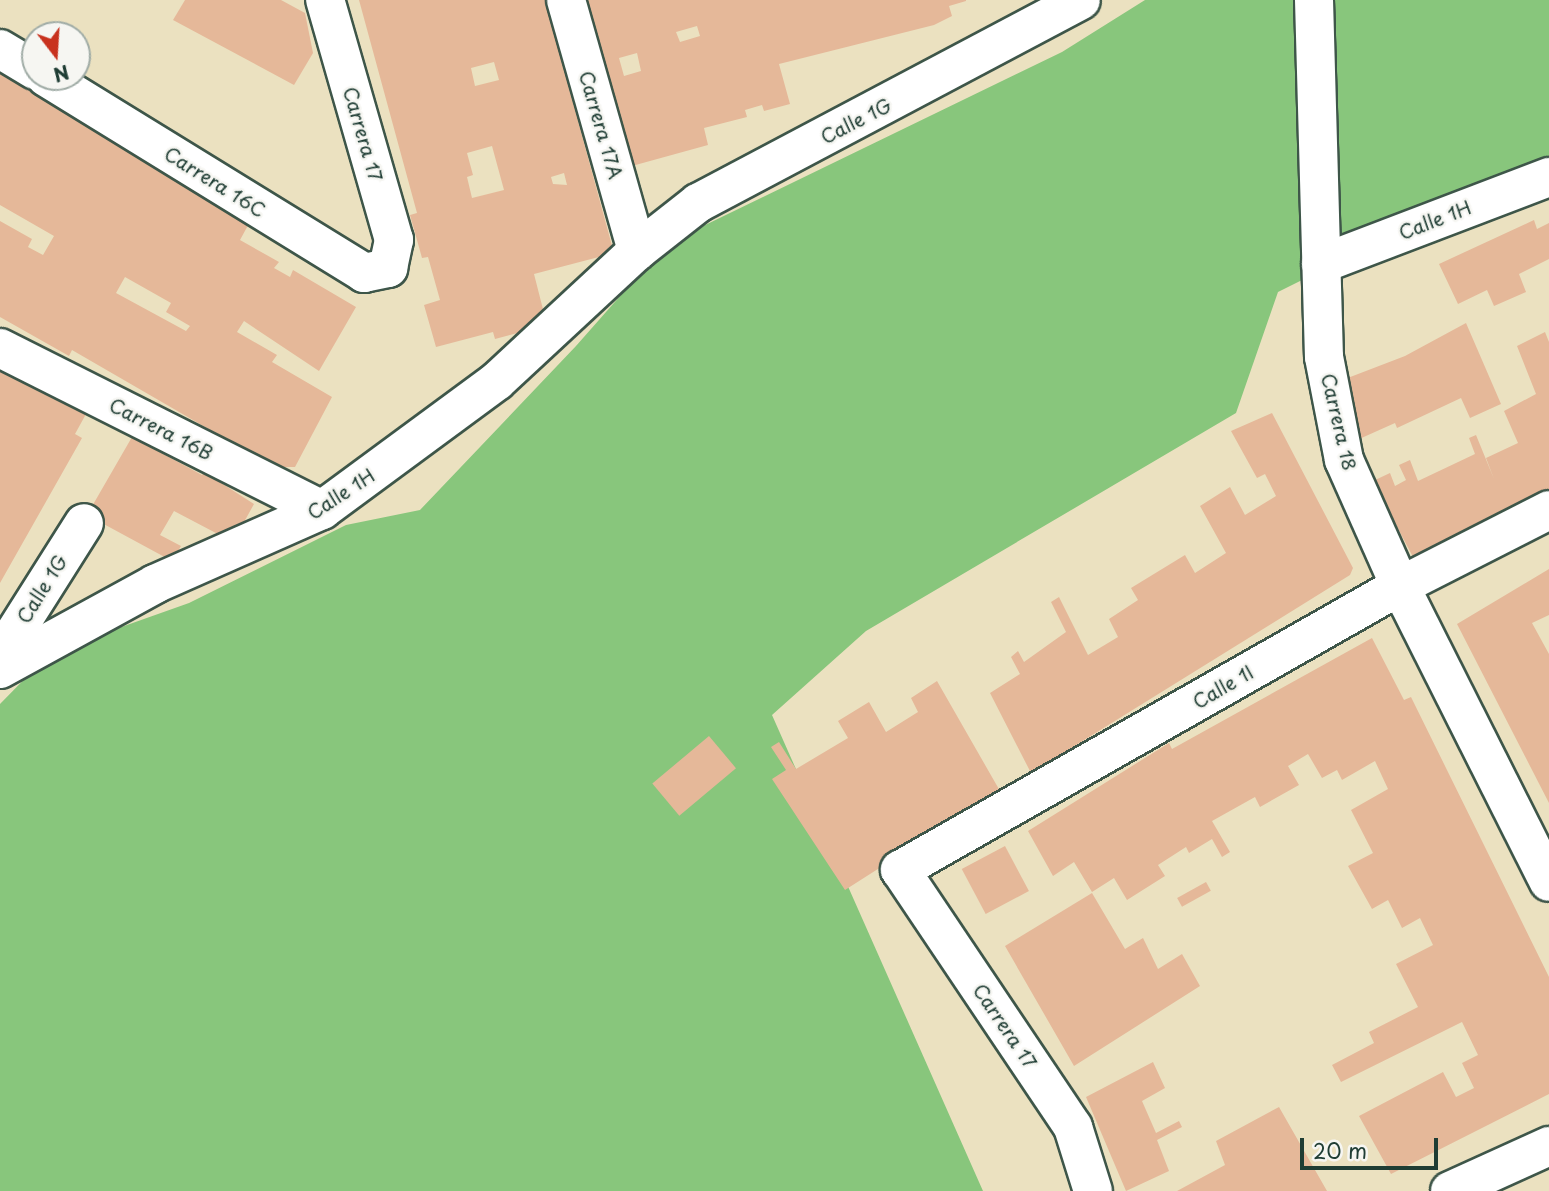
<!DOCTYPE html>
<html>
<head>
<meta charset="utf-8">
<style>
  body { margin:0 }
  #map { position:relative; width:1549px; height:1191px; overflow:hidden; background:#ebe1c0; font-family:"Playpen Sans",sans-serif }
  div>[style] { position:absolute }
  .green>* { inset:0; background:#88c67c }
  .building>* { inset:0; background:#e5b899; transform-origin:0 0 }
  .roads { filter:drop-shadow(2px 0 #3e5649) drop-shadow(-2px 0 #3e5649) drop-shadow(0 2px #3e5649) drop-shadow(0 -2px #3e5649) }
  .minor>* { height:38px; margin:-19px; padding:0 19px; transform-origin:19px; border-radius:19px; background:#fff }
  span { translate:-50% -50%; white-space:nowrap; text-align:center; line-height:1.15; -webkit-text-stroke:5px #f6f6f2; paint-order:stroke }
  .street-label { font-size:19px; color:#1f3d34 }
  .north { position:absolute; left:21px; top:21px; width:70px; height:70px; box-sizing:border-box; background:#f6f6f2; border:2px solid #a0aca6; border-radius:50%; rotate:163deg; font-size:19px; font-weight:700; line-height:28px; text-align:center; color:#1f3d34 }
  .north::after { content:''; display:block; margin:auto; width:24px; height:32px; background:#c8321e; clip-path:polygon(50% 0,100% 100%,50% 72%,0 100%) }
  .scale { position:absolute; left:1300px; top:1138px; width:138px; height:32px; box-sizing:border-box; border:4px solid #1f3d34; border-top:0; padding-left:9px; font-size:21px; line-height:24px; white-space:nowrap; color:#1f3d34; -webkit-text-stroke:5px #f6f6f2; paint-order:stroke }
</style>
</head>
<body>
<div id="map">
  <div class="green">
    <i style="clip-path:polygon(1145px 0,1549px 0,1549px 157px,1278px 292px,1236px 413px,866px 631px,772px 715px,983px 1191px,0 1191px,0 704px,51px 652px,189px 603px,346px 525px,420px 510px,576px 346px,666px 244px,1062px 52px)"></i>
  </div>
  <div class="building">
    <i style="clip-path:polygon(185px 0,281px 0,305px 13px,313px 53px,294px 85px,173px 20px)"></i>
    <i style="clip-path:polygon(evenodd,359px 0,545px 0,614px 253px,534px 274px,547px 325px,495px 339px,493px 332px,436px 347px,424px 305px,440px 300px,428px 257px,422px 258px,410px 215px,417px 213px,359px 0,494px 62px,499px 80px,475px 86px,471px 68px,494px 62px,359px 0,492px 146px,504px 190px,472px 198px,467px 177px,473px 175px,467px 153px,492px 146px,359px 0,564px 173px,567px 185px,553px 184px,551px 177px,564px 173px)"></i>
    <i style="clip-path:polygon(evenodd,575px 0,966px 0,966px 1px,949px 6px,952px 16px,934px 25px,779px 64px,790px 104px,764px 111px,762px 105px,745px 110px,747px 117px,704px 128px,708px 145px,621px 169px,575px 0,697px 26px,700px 36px,680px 42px,676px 32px,697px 26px,575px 0,637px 53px,641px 71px,624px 76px,619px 58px,637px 53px)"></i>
    <i style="clip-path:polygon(evenodd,0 72px,252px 218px,240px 240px,279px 262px,274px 268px,290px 277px,293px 270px,356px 307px,319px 371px,244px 321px,237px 332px,277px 355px,272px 362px,332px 397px,295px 467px,274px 467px,72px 350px,69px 356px,0 317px,0 221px,32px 239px,28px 247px,43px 255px,54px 236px,0 205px,0 72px,125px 277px,171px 303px,166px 312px,190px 326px,186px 331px,116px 293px,125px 277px)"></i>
    <i style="clip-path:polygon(1534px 220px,1537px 229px,1549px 223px,1549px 259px,1519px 274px,1526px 292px,1494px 306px,1487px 290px,1458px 304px,1439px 264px)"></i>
    <i style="clip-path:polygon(1466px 323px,1501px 404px,1470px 418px,1461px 398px,1397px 428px,1395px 423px,1357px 440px,1332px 384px,1405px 356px)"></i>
    <i style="clip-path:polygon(1545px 332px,1549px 342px,1549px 496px,1428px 562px,1413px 557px,1373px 481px,1390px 473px,1395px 486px,1406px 480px,1399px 465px,1410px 460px,1418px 481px,1475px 454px,1469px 438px,1476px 435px,1494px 479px,1486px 458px,1518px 443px,1504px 411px,1536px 394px,1517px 346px)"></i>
    <i style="clip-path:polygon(0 364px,86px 414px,75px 434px,82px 438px,0 583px)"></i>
    <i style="clip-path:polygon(1272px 413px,1353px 568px,1350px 575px,1031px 773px,990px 693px,1020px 674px,1011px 657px,1018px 651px,1024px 662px,1066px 632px,1051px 602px,1059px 597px,1088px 655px,1118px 637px,1109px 619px,1138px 600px,1131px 588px,1185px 555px,1195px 573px,1226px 553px,1200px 506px,1230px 487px,1245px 515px,1276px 496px,1265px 474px,1257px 478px,1231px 431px)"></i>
    <i style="clip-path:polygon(132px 437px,202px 475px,204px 472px,254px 504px,233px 542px,174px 511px,160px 535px,181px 546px,172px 561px,87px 515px)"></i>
    <i style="clip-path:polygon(1549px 569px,1549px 615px,1532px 623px,1549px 654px,1549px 803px,1457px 624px)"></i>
    <i style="clip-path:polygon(1372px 638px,1404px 700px,1411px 697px,1549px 977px,1549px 1094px,1391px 1174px,1359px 1116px,1443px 1072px,1456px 1097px,1474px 1088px,1462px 1063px,1478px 1055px,1462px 1022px,1341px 1082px,1332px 1065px,1374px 1043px,1369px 1032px,1418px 1007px,1396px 964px,1433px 945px,1420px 918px,1402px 928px,1388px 900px,1372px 909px,1348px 866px,1373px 853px,1351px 810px,1388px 789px,1375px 761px,1342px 780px,1337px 770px,1322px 778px,1308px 754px,1288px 766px,1299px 785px,1260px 807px,1255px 797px,1212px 821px,1230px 852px,1222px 857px,1212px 839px,1189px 853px,1186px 847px,1158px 865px,1165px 876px,1127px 900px,1114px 878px,1092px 892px,1074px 862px,1053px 876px,1028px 831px,1169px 743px,1172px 749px)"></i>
    <i style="clip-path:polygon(937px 681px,1000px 791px,845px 890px,772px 779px,786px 770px,771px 747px,779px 742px,796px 769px,848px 738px,838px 721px,869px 702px,886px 732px,918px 712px,911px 698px)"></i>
    <i style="left:709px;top:736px;width:42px;height:74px;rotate:50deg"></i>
    <i style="left:1005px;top:846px;width:51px;height:49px;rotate:62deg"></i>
    <i style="left:1206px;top:882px;width:10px;height:33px;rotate:61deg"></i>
    <i style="clip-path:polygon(1092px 893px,1125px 949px,1143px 938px,1158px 969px,1182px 954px,1200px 986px,1074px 1066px,1005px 946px)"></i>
    <i style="clip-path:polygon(1153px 1062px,1165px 1088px,1142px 1101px,1156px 1133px,1179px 1121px,1182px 1127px,1157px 1140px,1169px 1171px,1126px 1191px,1086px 1097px)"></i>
    <i style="clip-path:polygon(1279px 1107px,1327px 1191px,1177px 1191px,1225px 1165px,1216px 1141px)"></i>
  </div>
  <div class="roads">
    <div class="minor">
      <i style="left:566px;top:0;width:261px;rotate:74.2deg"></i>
      <i style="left:1314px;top:0;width:357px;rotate:88.4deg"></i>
      <i style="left:1324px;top:357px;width:105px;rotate:79deg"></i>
      <i style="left:1344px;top:460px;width:138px;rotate:66deg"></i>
      <i style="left:1400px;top:586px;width:331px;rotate:63.3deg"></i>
      <i style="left:0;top:49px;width:41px;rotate:31deg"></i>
      <i style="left:46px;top:77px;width:374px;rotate:31.6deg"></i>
      <i style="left:364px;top:273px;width:25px;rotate:-12deg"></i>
      <i style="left:388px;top:268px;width:29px;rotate:-78deg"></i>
      <i style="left:394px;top:240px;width:250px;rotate:-106deg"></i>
      <i style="left:1321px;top:264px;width:244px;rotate:-20.9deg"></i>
      <i style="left:0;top:348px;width:360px;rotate:26.7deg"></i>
      <i style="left:0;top:656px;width:157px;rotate:-57.7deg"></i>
      <i style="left:0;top:669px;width:177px;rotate:-28.7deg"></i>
      <i style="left:155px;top:584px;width:183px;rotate:-23.9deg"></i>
      <i style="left:322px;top:510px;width:217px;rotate:-36.4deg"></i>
      <i style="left:497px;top:381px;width:191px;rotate:-42.9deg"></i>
      <i style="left:637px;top:251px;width:78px;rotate:-38.2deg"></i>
      <i style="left:698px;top:203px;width:433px;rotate:-27.9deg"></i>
      <i style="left:1093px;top:1191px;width:67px;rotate:-107.4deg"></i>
      <i style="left:1073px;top:1127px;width:310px;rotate:-123.9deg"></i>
      <i style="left:900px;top:870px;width:575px;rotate:-29.6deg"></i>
      <i style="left:1400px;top:586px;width:167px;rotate:-27deg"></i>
      <i style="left:1450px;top:1191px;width:109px;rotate:-24.4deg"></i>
    </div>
  </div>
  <div class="street-label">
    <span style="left:856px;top:121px;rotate:-27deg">Calle 1G</span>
    <span style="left:601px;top:125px;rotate:74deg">Carrera 17A</span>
    <span style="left:363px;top:134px;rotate:74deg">Carrera 17</span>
    <span style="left:215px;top:182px;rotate:32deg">Carrera 16C</span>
    <span style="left:1435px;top:220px;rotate:-21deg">Calle 1H</span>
    <span style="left:1339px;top:422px;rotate:77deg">Carrera 18</span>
    <span style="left:161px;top:429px;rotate:27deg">Carrera 16B</span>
    <span style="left:341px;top:494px;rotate:-33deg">Calle 1H</span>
    <span style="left:42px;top:589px;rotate:-58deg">Calle 1G</span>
    <span style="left:1223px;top:687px;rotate:-30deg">Calle 1I</span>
    <span style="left:1005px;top:1026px;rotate:56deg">Carrera 17</span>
  </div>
  <div class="north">N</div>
  <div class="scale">20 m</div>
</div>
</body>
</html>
